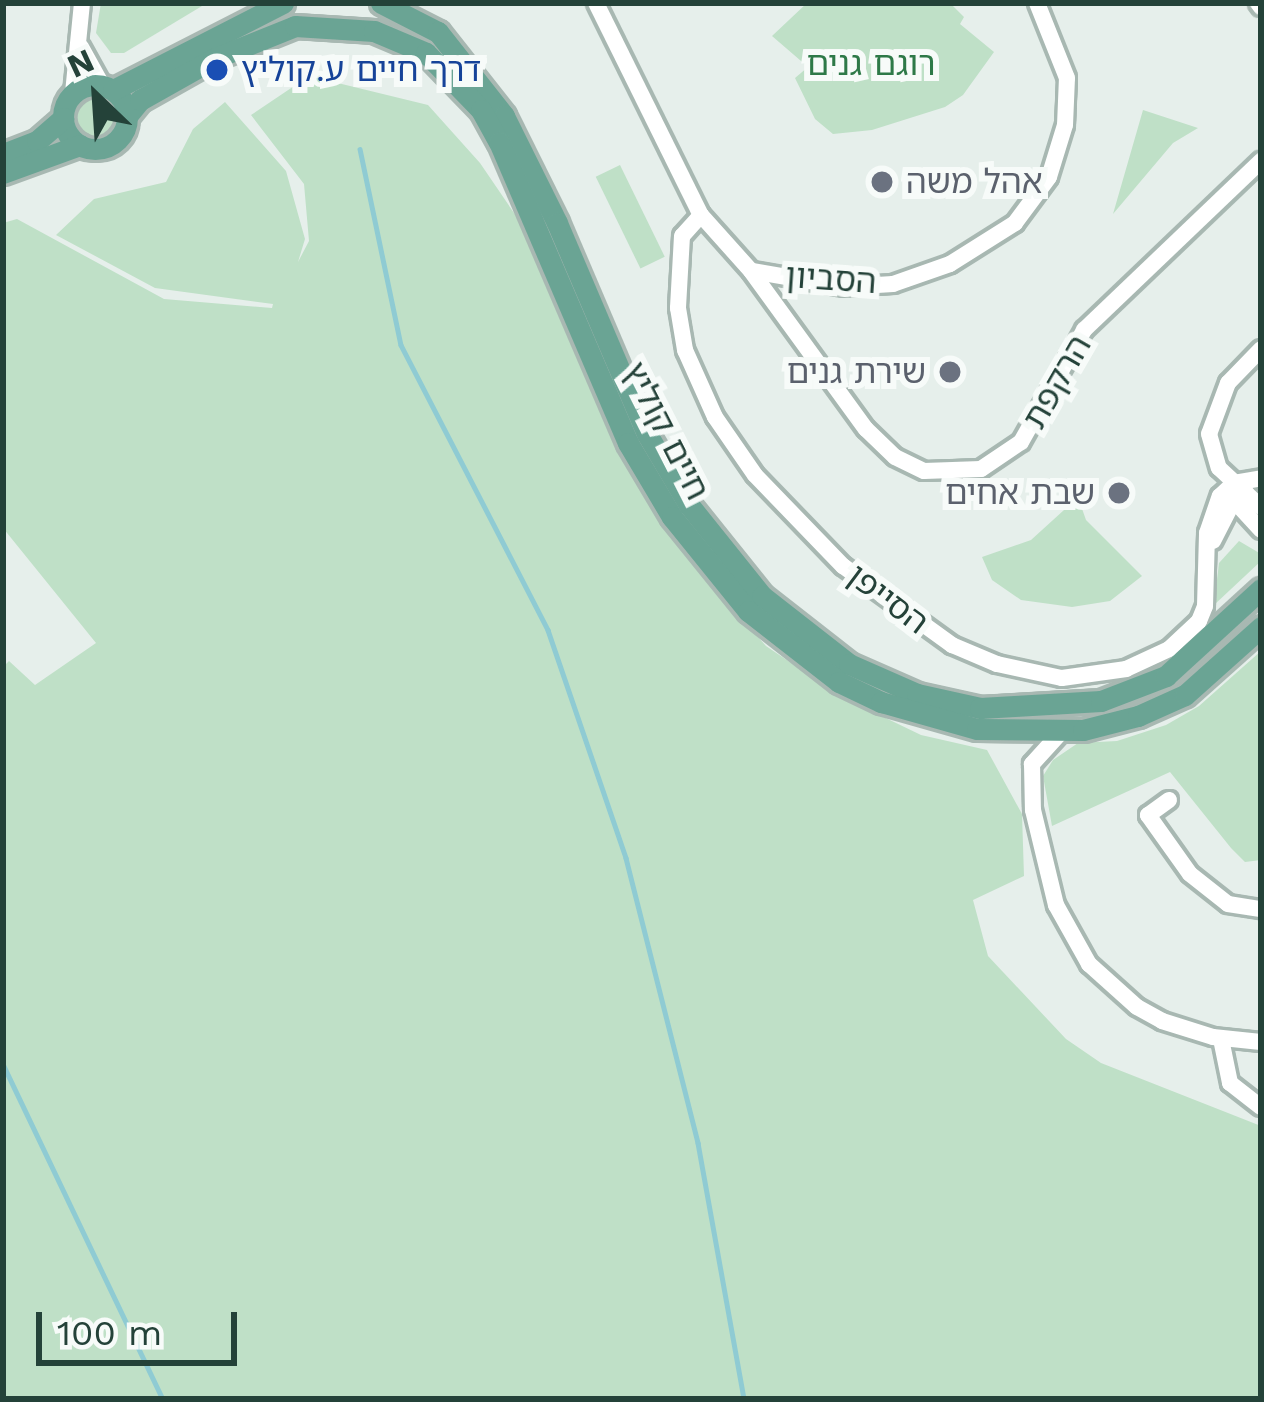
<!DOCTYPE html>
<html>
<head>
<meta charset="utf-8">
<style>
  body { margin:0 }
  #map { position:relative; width:1264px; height:1402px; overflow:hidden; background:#e6efeb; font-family:"Work Sans","Noto Sans Hebrew",sans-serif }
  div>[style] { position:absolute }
  .green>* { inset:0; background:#bfe0c7; transform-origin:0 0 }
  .round { border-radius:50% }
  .stream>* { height:4.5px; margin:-2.25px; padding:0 2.25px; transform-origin:2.25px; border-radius:2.25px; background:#8fcbd3 }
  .roads { filter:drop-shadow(3px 0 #a8b8b2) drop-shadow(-3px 0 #a8b8b2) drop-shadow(0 3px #a8b8b2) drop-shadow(0 -3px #a8b8b2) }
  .minor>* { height:16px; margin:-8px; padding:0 8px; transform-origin:8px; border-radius:8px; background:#fff }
  .major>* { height:21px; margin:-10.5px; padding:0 10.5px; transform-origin:10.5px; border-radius:10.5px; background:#6aa494 }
  .major>.ring { margin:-10.5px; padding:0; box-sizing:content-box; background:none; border:21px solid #6aa494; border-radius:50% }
  .dots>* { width:33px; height:33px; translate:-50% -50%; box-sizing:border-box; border:6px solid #f7fbf9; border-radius:50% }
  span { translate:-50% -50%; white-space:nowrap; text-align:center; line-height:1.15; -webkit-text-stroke:12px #f7fbf9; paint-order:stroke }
  .park-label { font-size:33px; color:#2e7948 }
  .transit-label { font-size:33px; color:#164399 }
  .left { translate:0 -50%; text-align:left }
  .worship-label { font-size:33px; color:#5b616d }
  .right { translate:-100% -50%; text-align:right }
  .street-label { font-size:33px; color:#244239 }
  .frame { position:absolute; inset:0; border:6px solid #244239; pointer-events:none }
  .north { position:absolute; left:36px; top:36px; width:120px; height:120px; -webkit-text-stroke:9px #f7fbf9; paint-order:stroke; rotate:335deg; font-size:33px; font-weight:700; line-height:48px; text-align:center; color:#244239 }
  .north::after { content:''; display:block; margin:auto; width:42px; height:54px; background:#244239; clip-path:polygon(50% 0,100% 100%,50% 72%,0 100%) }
  .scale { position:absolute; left:36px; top:1312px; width:201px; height:54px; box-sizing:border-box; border:6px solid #244239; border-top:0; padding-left:15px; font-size:36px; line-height:42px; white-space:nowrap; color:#244239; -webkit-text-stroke:9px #f7fbf9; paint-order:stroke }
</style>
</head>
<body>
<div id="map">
  <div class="green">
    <i style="clip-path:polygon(101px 3px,207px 3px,124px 53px,111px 53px,96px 33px)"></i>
    <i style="clip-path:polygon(807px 3px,950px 3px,964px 17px,960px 24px,994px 52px,963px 95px,945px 107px,872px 130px,833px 134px,815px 119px,795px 78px,808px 67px,772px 36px)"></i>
    <i style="clip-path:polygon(309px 76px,428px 105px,480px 163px,529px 235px,627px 451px,693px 564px,766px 646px,840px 696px,921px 735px,987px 750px,1022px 814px,1024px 876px,973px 900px,988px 956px,1066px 1039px,1101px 1063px,1261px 1126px,1261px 1399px,3px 1399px,3px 667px,9px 661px,35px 685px,96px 643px,3px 528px,3px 223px,17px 219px,164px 299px,272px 308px,273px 304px,155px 288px,56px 235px,94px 199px,166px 182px,193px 129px,225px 102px,286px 171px,305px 239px,298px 262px,309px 241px,304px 184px,251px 115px)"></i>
    <i class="round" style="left:69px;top:91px;width:52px;height:52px"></i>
    <i style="clip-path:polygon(1143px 110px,1198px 128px,1173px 143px,1113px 214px)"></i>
    <i style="left:620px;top:165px;width:102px;height:27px;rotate:64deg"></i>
    <i style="clip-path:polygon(1074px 486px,1086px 520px,1142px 576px,1110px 601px,1072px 607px,1021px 600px,992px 580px,982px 557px,1031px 540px,1064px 510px)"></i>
    <i style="clip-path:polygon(1239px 541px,1261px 554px,1261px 561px,1214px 605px,1219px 563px)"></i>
    <i style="clip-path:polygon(1261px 651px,1261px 860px,1245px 862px,1231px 848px,1170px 772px,1052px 826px,1043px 776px,1053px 760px,1078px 743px,1117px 741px,1166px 725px,1199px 706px)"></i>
  </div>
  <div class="stream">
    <i style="left:360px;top:149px;width:200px;rotate:78.2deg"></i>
    <i style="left:401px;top:345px;width:321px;rotate:62.7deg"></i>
    <i style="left:548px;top:630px;width:241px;rotate:71.1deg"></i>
    <i style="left:626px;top:858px;width:294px;rotate:75.8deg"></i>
    <i style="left:698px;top:1143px;width:260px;rotate:79.8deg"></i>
    <i style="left:3px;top:1064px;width:371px;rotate:64.5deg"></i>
  </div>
  <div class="roads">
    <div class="minor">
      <i style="left:596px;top:3px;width:237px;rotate:63.7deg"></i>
      <i style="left:701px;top:215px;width:75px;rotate:48.2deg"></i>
      <i style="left:751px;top:271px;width:195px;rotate:54deg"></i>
      <i style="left:866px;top:429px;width:40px;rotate:44deg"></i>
      <i style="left:895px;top:457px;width:32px;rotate:26deg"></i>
      <i style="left:924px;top:471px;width:57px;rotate:-2deg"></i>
      <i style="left:981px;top:469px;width:48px;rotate:-34deg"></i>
      <i style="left:1021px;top:442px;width:129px;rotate:-60.6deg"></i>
      <i style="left:1084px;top:330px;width:245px;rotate:-43.7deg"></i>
      <i style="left:1258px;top:3px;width:5px;rotate:53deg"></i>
      <i style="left:81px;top:47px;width:43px;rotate:61.1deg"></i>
      <i style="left:73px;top:93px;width:90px;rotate:-84.3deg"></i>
      <i style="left:701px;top:215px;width:28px;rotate:132deg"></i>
      <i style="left:682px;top:236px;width:72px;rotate:93.2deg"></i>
      <i style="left:678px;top:308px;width:43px;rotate:80.5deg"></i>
      <i style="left:685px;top:350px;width:73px;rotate:65.9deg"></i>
      <i style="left:715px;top:417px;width:70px;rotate:55.4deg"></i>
      <i style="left:755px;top:475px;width:127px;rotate:46deg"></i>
      <i style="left:843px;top:566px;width:135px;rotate:35.9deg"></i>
      <i style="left:952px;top:645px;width:49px;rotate:22.9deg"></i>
      <i style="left:997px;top:664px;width:66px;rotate:12.2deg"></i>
      <i style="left:1062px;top:678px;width:65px;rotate:-8deg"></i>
      <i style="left:1126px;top:669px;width:47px;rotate:-24.9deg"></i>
      <i style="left:1169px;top:649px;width:41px;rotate:-43deg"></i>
      <i style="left:1199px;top:621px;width:16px;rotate:-68deg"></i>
      <i style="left:1205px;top:606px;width:73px;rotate:-88.4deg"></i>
      <i style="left:1207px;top:533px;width:39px;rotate:-71deg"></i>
      <i style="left:1220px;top:496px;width:19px;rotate:-43deg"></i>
      <i style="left:1234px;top:483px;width:27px;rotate:-10deg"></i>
      <i style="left:752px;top:271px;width:94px;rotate:9.8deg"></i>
      <i style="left:845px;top:287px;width:48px;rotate:-3.6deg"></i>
      <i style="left:893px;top:284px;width:60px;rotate:-19.3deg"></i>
      <i style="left:950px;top:264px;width:77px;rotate:-32.2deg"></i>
      <i style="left:1015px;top:223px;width:57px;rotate:-53.5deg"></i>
      <i style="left:1049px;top:177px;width:54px;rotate:-72.9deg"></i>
      <i style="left:1065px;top:125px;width:47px;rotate:-87.6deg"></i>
      <i style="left:1067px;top:78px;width:81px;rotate:-111.8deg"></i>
      <i style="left:1261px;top:349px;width:47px;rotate:134.1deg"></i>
      <i style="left:1228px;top:383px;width:54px;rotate:110.4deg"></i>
      <i style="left:1209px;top:434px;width:35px;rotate:74deg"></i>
      <i style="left:1219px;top:468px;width:57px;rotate:42.9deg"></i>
      <i style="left:1228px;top:494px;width:49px;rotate:47.5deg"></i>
      <i style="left:1213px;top:541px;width:42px;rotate:-62.8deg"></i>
      <i style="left:1232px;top:504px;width:18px;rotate:-38deg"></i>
      <i style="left:1062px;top:731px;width:45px;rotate:132.3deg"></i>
      <i style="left:1032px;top:764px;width:46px;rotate:88.8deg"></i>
      <i style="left:1033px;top:810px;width:98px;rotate:76.4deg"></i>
      <i style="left:1056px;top:905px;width:68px;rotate:60.8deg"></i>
      <i style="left:1089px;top:964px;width:64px;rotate:41.9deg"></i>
      <i style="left:1137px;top:1007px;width:29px;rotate:29deg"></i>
      <i style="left:1162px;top:1021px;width:53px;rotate:17.4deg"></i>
      <i style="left:1213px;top:1037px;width:48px;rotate:5.9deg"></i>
      <i style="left:1169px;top:800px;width:26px;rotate:144deg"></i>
      <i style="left:1148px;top:815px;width:72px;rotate:54.6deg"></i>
      <i style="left:1190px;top:874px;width:48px;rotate:38.3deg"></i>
      <i style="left:1228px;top:904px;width:33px;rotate:9deg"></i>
      <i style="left:1221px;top:1039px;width:45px;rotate:78.4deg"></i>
      <i style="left:1230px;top:1083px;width:39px;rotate:38deg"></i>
    </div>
    <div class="major">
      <i style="left:381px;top:3px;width:64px;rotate:27deg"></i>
      <i style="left:438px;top:32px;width:107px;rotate:51.8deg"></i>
      <i style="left:504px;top:116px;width:119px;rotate:63.6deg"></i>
      <i style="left:557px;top:223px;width:229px;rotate:66.9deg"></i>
      <i style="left:647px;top:434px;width:82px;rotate:59.4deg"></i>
      <i style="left:689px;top:505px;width:117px;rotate:51.3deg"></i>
      <i style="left:762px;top:596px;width:110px;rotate:38deg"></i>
      <i style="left:849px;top:664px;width:74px;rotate:23.8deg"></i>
      <i style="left:917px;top:694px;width:65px;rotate:12.5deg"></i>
      <i style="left:980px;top:708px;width:121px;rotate:-3.3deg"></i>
      <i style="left:1101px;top:701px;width:70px;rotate:-21deg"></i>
      <i style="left:1166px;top:676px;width:129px;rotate:-42.5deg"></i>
      <i class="ring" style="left:63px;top:85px;width:43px;height:43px"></i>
      <i style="left:113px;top:90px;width:191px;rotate:-27.1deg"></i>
      <i style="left:127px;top:116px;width:21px;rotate:-51deg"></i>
      <i style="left:140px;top:100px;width:84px;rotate:-29.3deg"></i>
      <i style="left:213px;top:59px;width:88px;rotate:-21.9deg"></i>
      <i style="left:295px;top:26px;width:79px;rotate:3.6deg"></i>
      <i style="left:374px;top:31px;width:56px;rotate:22.9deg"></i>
      <i style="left:426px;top:53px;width:79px;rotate:46deg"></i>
      <i style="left:481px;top:110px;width:37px;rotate:61deg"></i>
      <i style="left:499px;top:142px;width:327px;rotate:66.8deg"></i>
      <i style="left:628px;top:443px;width:86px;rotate:59.3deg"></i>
      <i style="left:672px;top:517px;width:121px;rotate:51deg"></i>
      <i style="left:748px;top:611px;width:115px;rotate:38deg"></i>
      <i style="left:839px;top:682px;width:47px;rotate:25.5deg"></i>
      <i style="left:881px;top:702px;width:100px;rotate:15.7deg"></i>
      <i style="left:977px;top:729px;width:106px;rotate:0.5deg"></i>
      <i style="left:1083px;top:730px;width:57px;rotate:-14.3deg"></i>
      <i style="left:1138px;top:716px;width:51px;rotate:-24.1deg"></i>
      <i style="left:1185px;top:695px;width:102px;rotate:-41.8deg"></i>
      <i style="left:3px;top:154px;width:36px;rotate:-21deg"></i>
      <i style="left:37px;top:141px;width:35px;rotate:-41deg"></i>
      <i style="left:3px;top:173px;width:82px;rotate:-20deg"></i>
    </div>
  </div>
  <div class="dots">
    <i style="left:217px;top:70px;background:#1a4fb4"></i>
    <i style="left:882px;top:182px;background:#6b7280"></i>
    <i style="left:950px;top:372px;background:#6b7280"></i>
    <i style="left:1119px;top:493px;background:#6b7280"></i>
  </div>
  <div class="park-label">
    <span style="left:871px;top:64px">רוגם גנים</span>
  </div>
  <div class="transit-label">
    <span class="left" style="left:241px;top:70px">דרך חיים ע.קוליץ</span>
  </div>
  <div class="worship-label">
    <span class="left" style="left:906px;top:182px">אהל משה</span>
    <span class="right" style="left:926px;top:372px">שירת גנים</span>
    <span class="right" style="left:1095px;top:493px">שבת אחים</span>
  </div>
  <div class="street-label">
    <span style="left:831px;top:279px;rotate:4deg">הסביון</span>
    <span style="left:1057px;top:382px;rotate:-60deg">הרקפת</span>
    <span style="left:666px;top:431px;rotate:63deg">חיים קוליץ</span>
    <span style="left:888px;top:599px;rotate:37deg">הסייפן</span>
  </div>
  <div class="frame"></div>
  <div class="north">N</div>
  <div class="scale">100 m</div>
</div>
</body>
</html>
